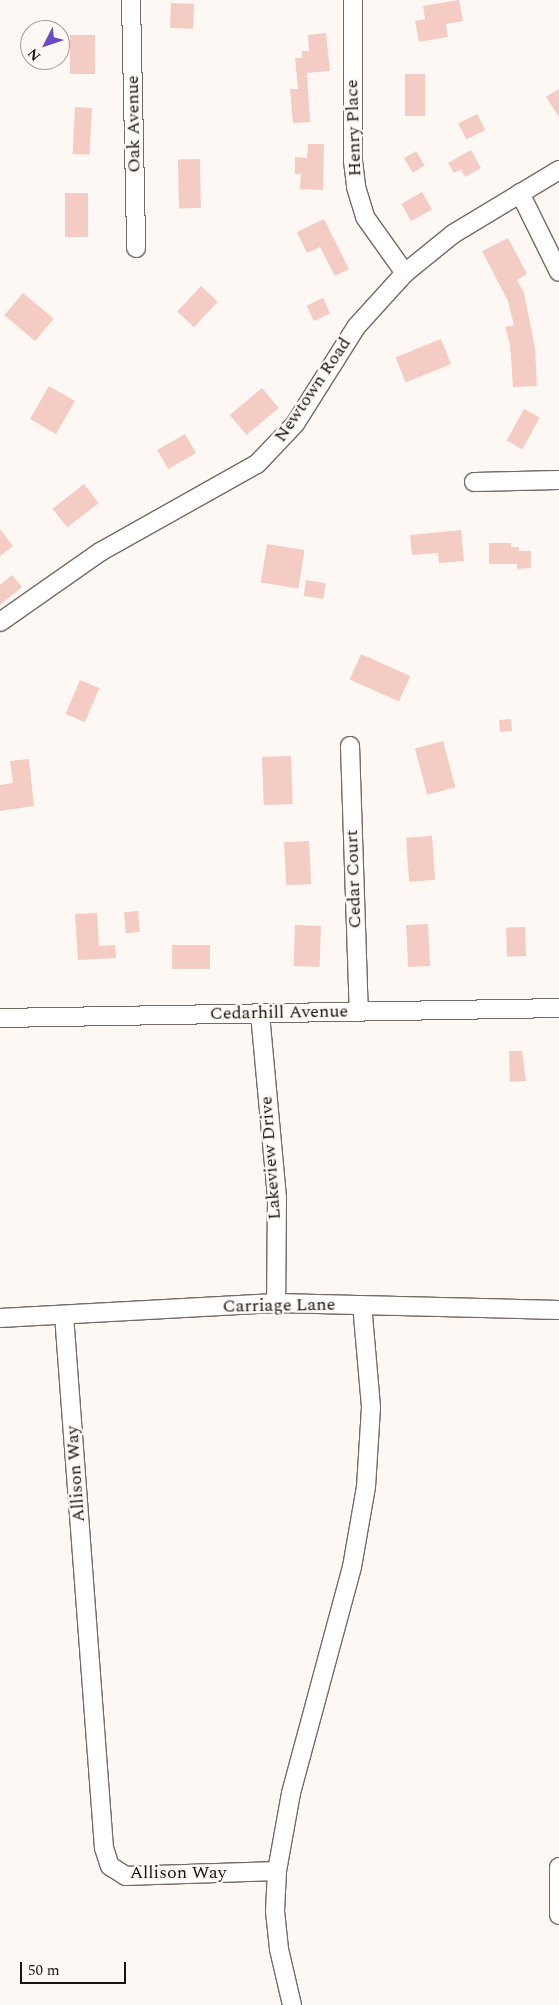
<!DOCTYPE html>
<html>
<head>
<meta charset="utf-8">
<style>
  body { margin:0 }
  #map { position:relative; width:559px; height:2005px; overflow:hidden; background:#fef8f4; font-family:Spectral,serif }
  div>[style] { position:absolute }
  .building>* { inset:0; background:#f4ccc4; transform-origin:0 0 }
  .roads { filter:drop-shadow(1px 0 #746b66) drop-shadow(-1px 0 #746b66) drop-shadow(0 1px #746b66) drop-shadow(0 -1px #746b66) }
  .minor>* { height:18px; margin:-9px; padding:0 9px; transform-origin:9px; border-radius:9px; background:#fff }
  span { translate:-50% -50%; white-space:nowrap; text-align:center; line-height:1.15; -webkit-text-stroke:4.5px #fef8f4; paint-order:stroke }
  .street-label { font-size:18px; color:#171412 }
  .north { position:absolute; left:20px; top:20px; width:50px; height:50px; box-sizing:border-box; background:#fef8f4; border:1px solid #a29d9a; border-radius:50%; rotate:229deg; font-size:14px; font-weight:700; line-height:20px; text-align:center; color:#171412 }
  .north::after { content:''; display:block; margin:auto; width:18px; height:22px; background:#6c4ac2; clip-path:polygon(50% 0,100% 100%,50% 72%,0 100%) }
  .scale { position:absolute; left:20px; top:1962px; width:106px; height:22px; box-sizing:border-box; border:2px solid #171412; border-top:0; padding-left:6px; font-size:15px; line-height:18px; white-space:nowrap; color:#171412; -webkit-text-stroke:4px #fef8f4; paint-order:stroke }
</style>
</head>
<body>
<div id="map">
  <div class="building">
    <i style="clip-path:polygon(459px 0,463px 21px,446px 24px,448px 37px,419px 42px,415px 21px,425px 19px,423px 6px)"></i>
    <i style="left:171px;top:3px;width:23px;height:25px;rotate:2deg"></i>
    <i style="clip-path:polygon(326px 33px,330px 71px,307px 73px,310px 122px,293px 123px,290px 89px,298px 89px,295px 58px,302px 58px,302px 51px,309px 51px,308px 35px)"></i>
    <i style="left:70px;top:35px;width:25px;height:39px"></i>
    <i style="left:405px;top:74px;width:20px;height:42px"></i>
    <i style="clip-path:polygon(559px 89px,559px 117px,546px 97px)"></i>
    <i style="left:75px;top:107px;width:17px;height:47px;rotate:3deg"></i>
    <i style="left:477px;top:114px;width:18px;height:21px;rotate:63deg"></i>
    <i style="clip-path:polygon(308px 144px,324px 144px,323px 190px,300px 189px,301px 174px,295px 174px,295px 157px,307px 158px)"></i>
    <i style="clip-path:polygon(471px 150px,481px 168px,465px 177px,461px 169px,454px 173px,448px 163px)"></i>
    <i style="left:416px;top:151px;width:17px;height:14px;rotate:59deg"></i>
    <i style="left:200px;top:159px;width:49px;height:22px;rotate:89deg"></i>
    <i style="left:422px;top:192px;width:20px;height:24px;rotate:60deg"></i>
    <i style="left:65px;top:193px;width:23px;height:44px"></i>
    <i style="clip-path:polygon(324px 219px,349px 269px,335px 276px,320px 247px,307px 253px,297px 232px)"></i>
    <i style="clip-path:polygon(508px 238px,527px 274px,517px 280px,524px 293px,535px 348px,537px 386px,513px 387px,510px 344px,505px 327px,514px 325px,508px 301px,482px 251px)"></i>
    <i style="left:201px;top:286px;width:23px;height:35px;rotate:43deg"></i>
    <i style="left:23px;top:293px;width:40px;height:29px;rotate:40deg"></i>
    <i style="left:323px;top:298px;width:17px;height:18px;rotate:65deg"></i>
    <i style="left:441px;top:339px;width:27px;height:49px;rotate:68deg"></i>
    <i style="left:49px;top:386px;width:30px;height:38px;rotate:30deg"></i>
    <i style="left:262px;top:388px;width:26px;height:42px;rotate:50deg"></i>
    <i style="left:524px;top:409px;width:18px;height:36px;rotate:29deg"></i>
    <i style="left:185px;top:434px;width:22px;height:32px;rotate:60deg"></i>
    <i style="left:84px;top:484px;width:24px;height:40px;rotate:52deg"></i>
    <i style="clip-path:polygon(0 529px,13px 546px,0 556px)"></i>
    <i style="clip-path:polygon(461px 530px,464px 561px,439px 563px,438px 553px,412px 555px,410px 535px)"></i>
    <i style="clip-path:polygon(489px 543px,511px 543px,511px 547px,519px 547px,519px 551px,531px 551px,531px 568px,517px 569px,517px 564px,489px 564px)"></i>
    <i style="left:267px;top:544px;width:38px;height:39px;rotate:9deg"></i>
    <i style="clip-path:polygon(12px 575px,22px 587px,0 605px,0 585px)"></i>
    <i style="left:306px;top:580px;width:20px;height:16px;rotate:9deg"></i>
    <i style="left:361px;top:654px;width:54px;height:28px;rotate:24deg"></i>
    <i style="left:80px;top:680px;width:21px;height:37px;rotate:23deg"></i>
    <i style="left:511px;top:719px;width:12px;height:12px;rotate:85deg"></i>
    <i style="left:443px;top:741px;width:48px;height:29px;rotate:75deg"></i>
    <i style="left:291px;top:756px;width:48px;height:29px;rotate:88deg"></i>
    <i style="clip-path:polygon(29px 759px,34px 806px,0 811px,0 785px,13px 783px,10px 761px)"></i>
    <i style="left:432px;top:836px;width:44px;height:26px;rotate:86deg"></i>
    <i style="left:309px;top:841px;width:43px;height:25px;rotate:87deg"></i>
    <i style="left:138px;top:911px;width:21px;height:14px;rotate:85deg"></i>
    <i style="clip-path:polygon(97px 913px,99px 946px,115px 945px,116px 958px,78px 960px,75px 914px)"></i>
    <i style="left:428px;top:924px;width:42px;height:22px;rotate:87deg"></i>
    <i style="left:295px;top:925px;width:26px;height:41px;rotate:2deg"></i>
    <i style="left:525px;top:927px;width:29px;height:19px;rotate:88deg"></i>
    <i style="left:172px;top:945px;width:38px;height:24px"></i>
    <i style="clip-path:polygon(509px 1051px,522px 1051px,526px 1081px,510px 1082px)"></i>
  </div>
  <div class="roads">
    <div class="minor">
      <i style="left:131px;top:0;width:248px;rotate:88.8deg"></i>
      <i style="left:353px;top:0;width:161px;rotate:90deg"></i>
      <i style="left:353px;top:161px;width:26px;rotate:83deg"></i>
      <i style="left:356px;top:187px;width:31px;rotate:73deg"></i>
      <i style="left:365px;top:217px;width:69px;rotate:54.5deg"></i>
      <i style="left:520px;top:193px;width:88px;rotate:63.7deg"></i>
      <i style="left:474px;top:482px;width:85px;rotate:-1.3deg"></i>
      <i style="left:0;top:622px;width:122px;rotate:-35deg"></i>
      <i style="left:100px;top:552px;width:180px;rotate:-29.3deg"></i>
      <i style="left:257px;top:464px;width:55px;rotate:-46.5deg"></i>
      <i style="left:295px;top:424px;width:115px;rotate:-57.8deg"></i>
      <i style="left:356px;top:327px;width:73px;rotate:-47.8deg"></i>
      <i style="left:405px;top:273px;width:62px;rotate:-39.1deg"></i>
      <i style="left:453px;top:234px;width:124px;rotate:-31.1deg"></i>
      <i style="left:350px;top:746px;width:266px;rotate:88.1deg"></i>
      <i style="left:260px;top:1014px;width:185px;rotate:84.7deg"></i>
      <i style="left:277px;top:1198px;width:105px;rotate:90.5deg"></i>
      <i style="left:0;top:1018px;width:559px;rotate:-1.02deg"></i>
      <i style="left:64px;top:1315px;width:534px;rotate:85.71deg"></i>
      <i style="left:104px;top:1848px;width:19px;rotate:72deg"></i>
      <i style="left:110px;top:1866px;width:19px;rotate:32deg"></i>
      <i style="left:126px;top:1876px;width:151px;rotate:-1.9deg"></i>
      <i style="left:0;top:1318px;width:276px;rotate:-3.1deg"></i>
      <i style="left:276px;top:1303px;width:283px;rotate:1.4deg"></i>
      <i style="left:559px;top:1867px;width:48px;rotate:90deg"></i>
      <i style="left:292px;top:2005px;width:57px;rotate:-103.1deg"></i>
      <i style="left:279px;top:1949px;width:38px;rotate:-96deg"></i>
      <i style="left:275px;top:1911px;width:40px;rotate:-87.1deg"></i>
      <i style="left:277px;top:1871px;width:79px;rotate:-79.8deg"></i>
      <i style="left:291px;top:1793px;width:234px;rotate:-74.9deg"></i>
      <i style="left:352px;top:1567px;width:81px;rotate:-80.1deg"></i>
      <i style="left:366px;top:1487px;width:80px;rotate:-86.4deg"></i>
      <i style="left:371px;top:1407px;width:102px;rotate:-95deg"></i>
    </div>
  </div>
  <div class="street-label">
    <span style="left:134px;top:124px;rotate:-91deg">Oak Avenue</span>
    <span style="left:354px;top:128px;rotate:-92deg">Henry Place</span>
    <span style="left:313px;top:390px;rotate:-56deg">Newtown Road</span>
    <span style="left:354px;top:879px;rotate:-92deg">Cedar Court</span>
    <span style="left:279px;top:1013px;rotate:-1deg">Cedarhill Avenue</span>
    <span style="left:271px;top:1158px;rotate:-94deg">Lakeview Drive</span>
    <span style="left:279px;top:1306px;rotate:-1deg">Carriage Lane</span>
    <span style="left:76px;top:1474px;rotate:-94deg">Allison Way</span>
    <span style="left:178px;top:1873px">Allison Way</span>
  </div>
  <div class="north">N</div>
  <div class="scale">50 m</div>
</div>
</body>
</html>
